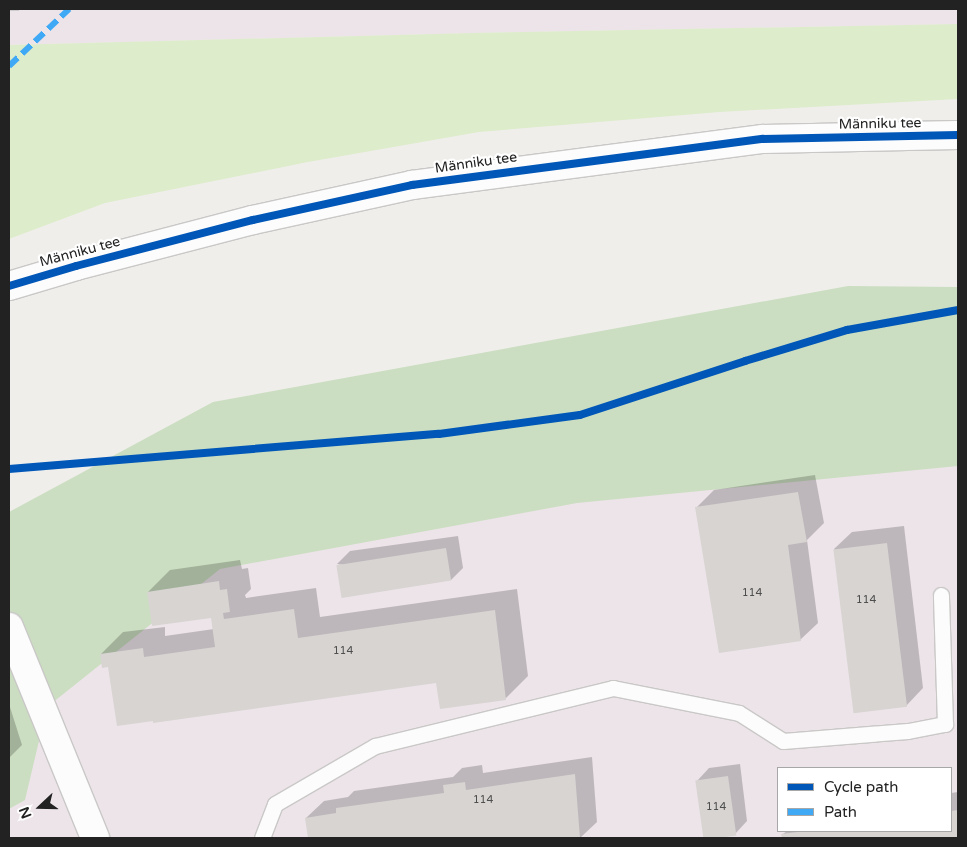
<!DOCTYPE html>
<html>
<head>
<meta charset="utf-8">
<style>
  body { margin:0 }
  #map { position:relative; width:967px; height:847px; overflow:hidden; background:#f0eeeb; font-family:"Varela Round",sans-serif }
  div>[style] { position:absolute }
  .industrial>* { inset:0; background:#ede4e9 }
  .grass>* { inset:0; background:#ddeccb }
  .forest>* { inset:0; background:#cbdec1 }
  .shadow>* { inset:0; background:#0003 }
  .building>* { inset:0; background:#d7d4d2; transform-origin:0 0 }
  .roads { filter:drop-shadow(1px 0 #c9c8c7) drop-shadow(-1px 0 #c9c8c7) drop-shadow(0 1px #c9c8c7) drop-shadow(0 -1px #c9c8c7) }
  .service>* { height:15px; margin:-7.5px; padding:0 7.5px; transform-origin:7.5px; border-radius:7.5px; background:#fdfcfc }
  .minor>* { height:28px; margin:-14px; padding:0 14px; transform-origin:14px; border-radius:14px; background:#fdfcfc }
  .tertiary>* { height:28px; margin:-14px; padding:0 14px; transform-origin:14px; border-radius:14px; background:#fdfcfc }
  .rail>* { height:4px; margin-top:-2px; transform-origin:0; background:repeating-linear-gradient(90deg,#ccc 0 10px,transparent 0 20px) }
  .quiet>* { height:6px; margin-top:-3px; transform-origin:0; background:repeating-linear-gradient(90deg,#3fa9f5 0 12px,transparent 0 18px) }
  .cycleway>* { height:8px; margin:-4px; padding:0 4px; transform-origin:4px; border-radius:4px; background:#0057b8 }
  span { translate:-50% -50%; white-space:nowrap; text-align:center; line-height:1.15; -webkit-text-stroke:4.5px #fff; paint-order:stroke }
  .number-label { font-size:11px; color:#4f4e4e }
  .number-label span { -webkit-text-stroke-width:0 }
  .street-label { font-size:14px; color:#222 }
  .frame { position:absolute; inset:0; border:10px solid #222; pointer-events:none }
  .legend { position:absolute; left:777px; top:767px; width:175px; height:65px; box-sizing:border-box; background:#fff; border:1px solid #a7a7a7; margin:0; padding:6px 9px; list-style:none; font-size:15px; color:#222 }
  .legend li { display:flex; align-items:center; gap:10px; height:25px }
  .legend b { width:25px; border:1px solid #a7a7a7 }
  .north { position:absolute; left:15px; top:782px; width:50px; height:50px; -webkit-text-stroke:4px #fff; paint-order:stroke; rotate:249deg; font-size:14px; font-weight:700; line-height:20px; text-align:center; color:#222 }
  .north::after { content:''; display:block; margin:auto; width:18px; height:22px; background:#222; clip-path:polygon(50% 0,100% 100%,50% 72%,0 100%) }
</style>
</head>
<body>
<div id="map">
  <div class="industrial">
    <i style="clip-path:polygon(9px 9px,958px 9px,958px 24px,473px 33px,9px 45px)"></i>
    <i style="clip-path:polygon(evenodd,761px 437px,958px 449px,958px 838px,9px 838px,9px 615px,761px 437px,778px 768px,951px 768px,951px 831px,778px 831px,778px 768px)"></i>
  </div>
  <div class="grass">
    <i style="clip-path:polygon(958px 24px,958px 99px,720px 112px,479px 132px,308px 162px,105px 203px,9px 239px,9px 45px,473px 33px)"></i>
  </div>
  <div class="forest">
    <i style="clip-path:polygon(848px 286px,958px 287px,958px 466px,577px 503px,220px 569px,47px 707px,25px 800px,9px 809px,9px 512px,213px 402px)"></i>
  </div>
  <div class="shadow">
    <i style="clip-path:polygon(815px 475px,824px 523px,807px 540px,818px 623px,800px 640px,696px 508px,714px 490px)"></i>
    <i style="clip-path:polygon(904px 526px,923px 688px,906px 706px,834px 549px,852px 532px)"></i>
    <i style="clip-path:polygon(458px 536px,463px 568px,451px 580px,337px 564px,350px 551px)"></i>
    <i style="clip-path:polygon(240px 560px,242px 569px,248px 568px,251px 589px,245px 595px,246px 598px,316px 588px,320px 617px,517px 589px,528px 676px,506px 698px,437px 682px,101px 654px,123px 632px,165px 627px,165px 636px,214px 629px,212px 616px,148px 592px,170px 570px)"></i>
    <i style="clip-path:polygon(9px 704px,22px 745px,9px 758px)"></i>
    <i style="clip-path:polygon(592px 757px,597px 822px,580px 838px,309px 838px,306px 818px,324px 801px,348px 797px,354px 791px,453px 777px,462px 768px,482px 765px,483px 773px)"></i>
    <i style="clip-path:polygon(740px 764px,747px 821px,735px 834px,697px 781px,709px 768px)"></i>
    <i style="clip-path:polygon(958px 792px,958px 838px,783px 838px,783px 834px,787px 831px,951px 831px,951px 793px)"></i>
  </div>
  <div class="building">
    <i style="clip-path:polygon(798px 492px,807px 542px,788px 545px,801px 641px,719px 653px,695px 507px)"></i>
    <i style="left:887px;top:543px;width:165px;height:54px;rotate:83deg"></i>
    <i style="left:446px;top:548px;width:33px;height:111px;rotate:81deg"></i>
    <i style="clip-path:polygon(219px 581px,220px 590px,227px 589px,230px 612px,223px 613px,224px 619px,294px 609px,298px 638px,495px 610px,506px 700px,440px 709px,436px 683px,153px 723px,153px 721px,117px 726px,108px 667px,102px 668px,100px 654px,143px 648px,144px 657px,215px 647px,211px 618px,152px 626px,147px 592px)"></i>
    <i style="clip-path:polygon(575px 774px,580px 838px,308px 838px,305px 818px,336px 813px,336px 808px,444px 793px,443px 785px,465px 782px,466px 790px)"></i>
    <i style="left:728px;top:776px;width:60px;height:33px;rotate:82deg"></i>
    <i style="clip-path:polygon(958px 810px,958px 838px,782px 838px,781px 834px,806px 831px,951px 831px,951px 811px)"></i>
  </div>
  <div class="roads">
    <div class="service">
      <i style="left:262px;top:838px;width:36px;rotate:-69deg"></i>
      <i style="left:275px;top:804px;width:116px;rotate:-30.1deg"></i>
      <i style="left:375px;top:746px;width:245px;rotate:-13.7deg"></i>
      <i style="left:613px;top:688px;width:128px;rotate:11.2deg"></i>
      <i style="left:739px;top:713px;width:52px;rotate:32.5deg"></i>
      <i style="left:783px;top:741px;width:125px;rotate:-4.6deg"></i>
      <i style="left:908px;top:731px;width:38px;rotate:-11deg"></i>
      <i style="left:945px;top:724px;width:129px;rotate:-91.8deg"></i>
    </div>
    <div class="minor">
      <i style="left:9px;top:627px;width:228px;rotate:67.8deg"></i>
    </div>
    <div class="tertiary">
      <i style="left:9px;top:286px;width:70px;rotate:-16.6deg"></i>
      <i style="left:76px;top:266px;width:183px;rotate:-14.6deg"></i>
      <i style="left:253px;top:220px;width:163px;rotate:-12.4deg"></i>
      <i style="left:412px;top:185px;width:354px;rotate:-7.5deg"></i>
      <i style="left:763px;top:139px;width:195px;rotate:-1.2deg"></i>
    </div>
  </div>
  <div class="rail">
    <i style="left:9px;top:9px;width:15px"></i>
  </div>
  <div class="quiet">
    <i style="left:9px;top:66px;width:83px;rotate:-43.5deg"></i>
  </div>
  <div class="cycleway">
    <i style="left:9px;top:286px;width:70px;rotate:-16.6deg"></i>
    <i style="left:76px;top:266px;width:183px;rotate:-14.6deg"></i>
    <i style="left:253px;top:220px;width:163px;rotate:-12.4deg"></i>
    <i style="left:412px;top:185px;width:354px;rotate:-7.5deg"></i>
    <i style="left:763px;top:139px;width:195px;rotate:-1.2deg"></i>
    <i style="left:9px;top:469px;width:431px;rotate:-4.7deg"></i>
    <i style="left:439px;top:434px;width:142px;rotate:-7.7deg"></i>
    <i style="left:580px;top:415px;width:174px;rotate:-18.1deg"></i>
    <i style="left:745px;top:361px;width:107px;rotate:-16.9deg"></i>
    <i style="left:847px;top:330px;width:113px;rotate:-10.2deg"></i>
  </div>
  <div class="number-label">
    <span style="left:752px;top:593px">114</span>
    <span style="left:866px;top:600px">114</span>
    <span style="left:343px;top:651px">114</span>
    <span style="left:483px;top:800px">114</span>
    <span style="left:716px;top:807px">114</span>
  </div>
  <div class="street-label">
    <span style="left:880px;top:124px;rotate:-1deg">Männiku tee</span>
    <span style="left:476px;top:163px;rotate:-8deg">Männiku tee</span>
    <span style="left:80px;top:252px;rotate:-15deg">Männiku tee</span>
  </div>
  <div class="frame"></div>
  <ul class="legend">
  <li><b style="height:6px;background:#0057b8"></b>Cycle path</li>
  <li><b style="height:6px;background:#3fa9f5"></b>Path</li>
  </ul>
  <div class="north">N</div>
</div>
</body>
</html>
